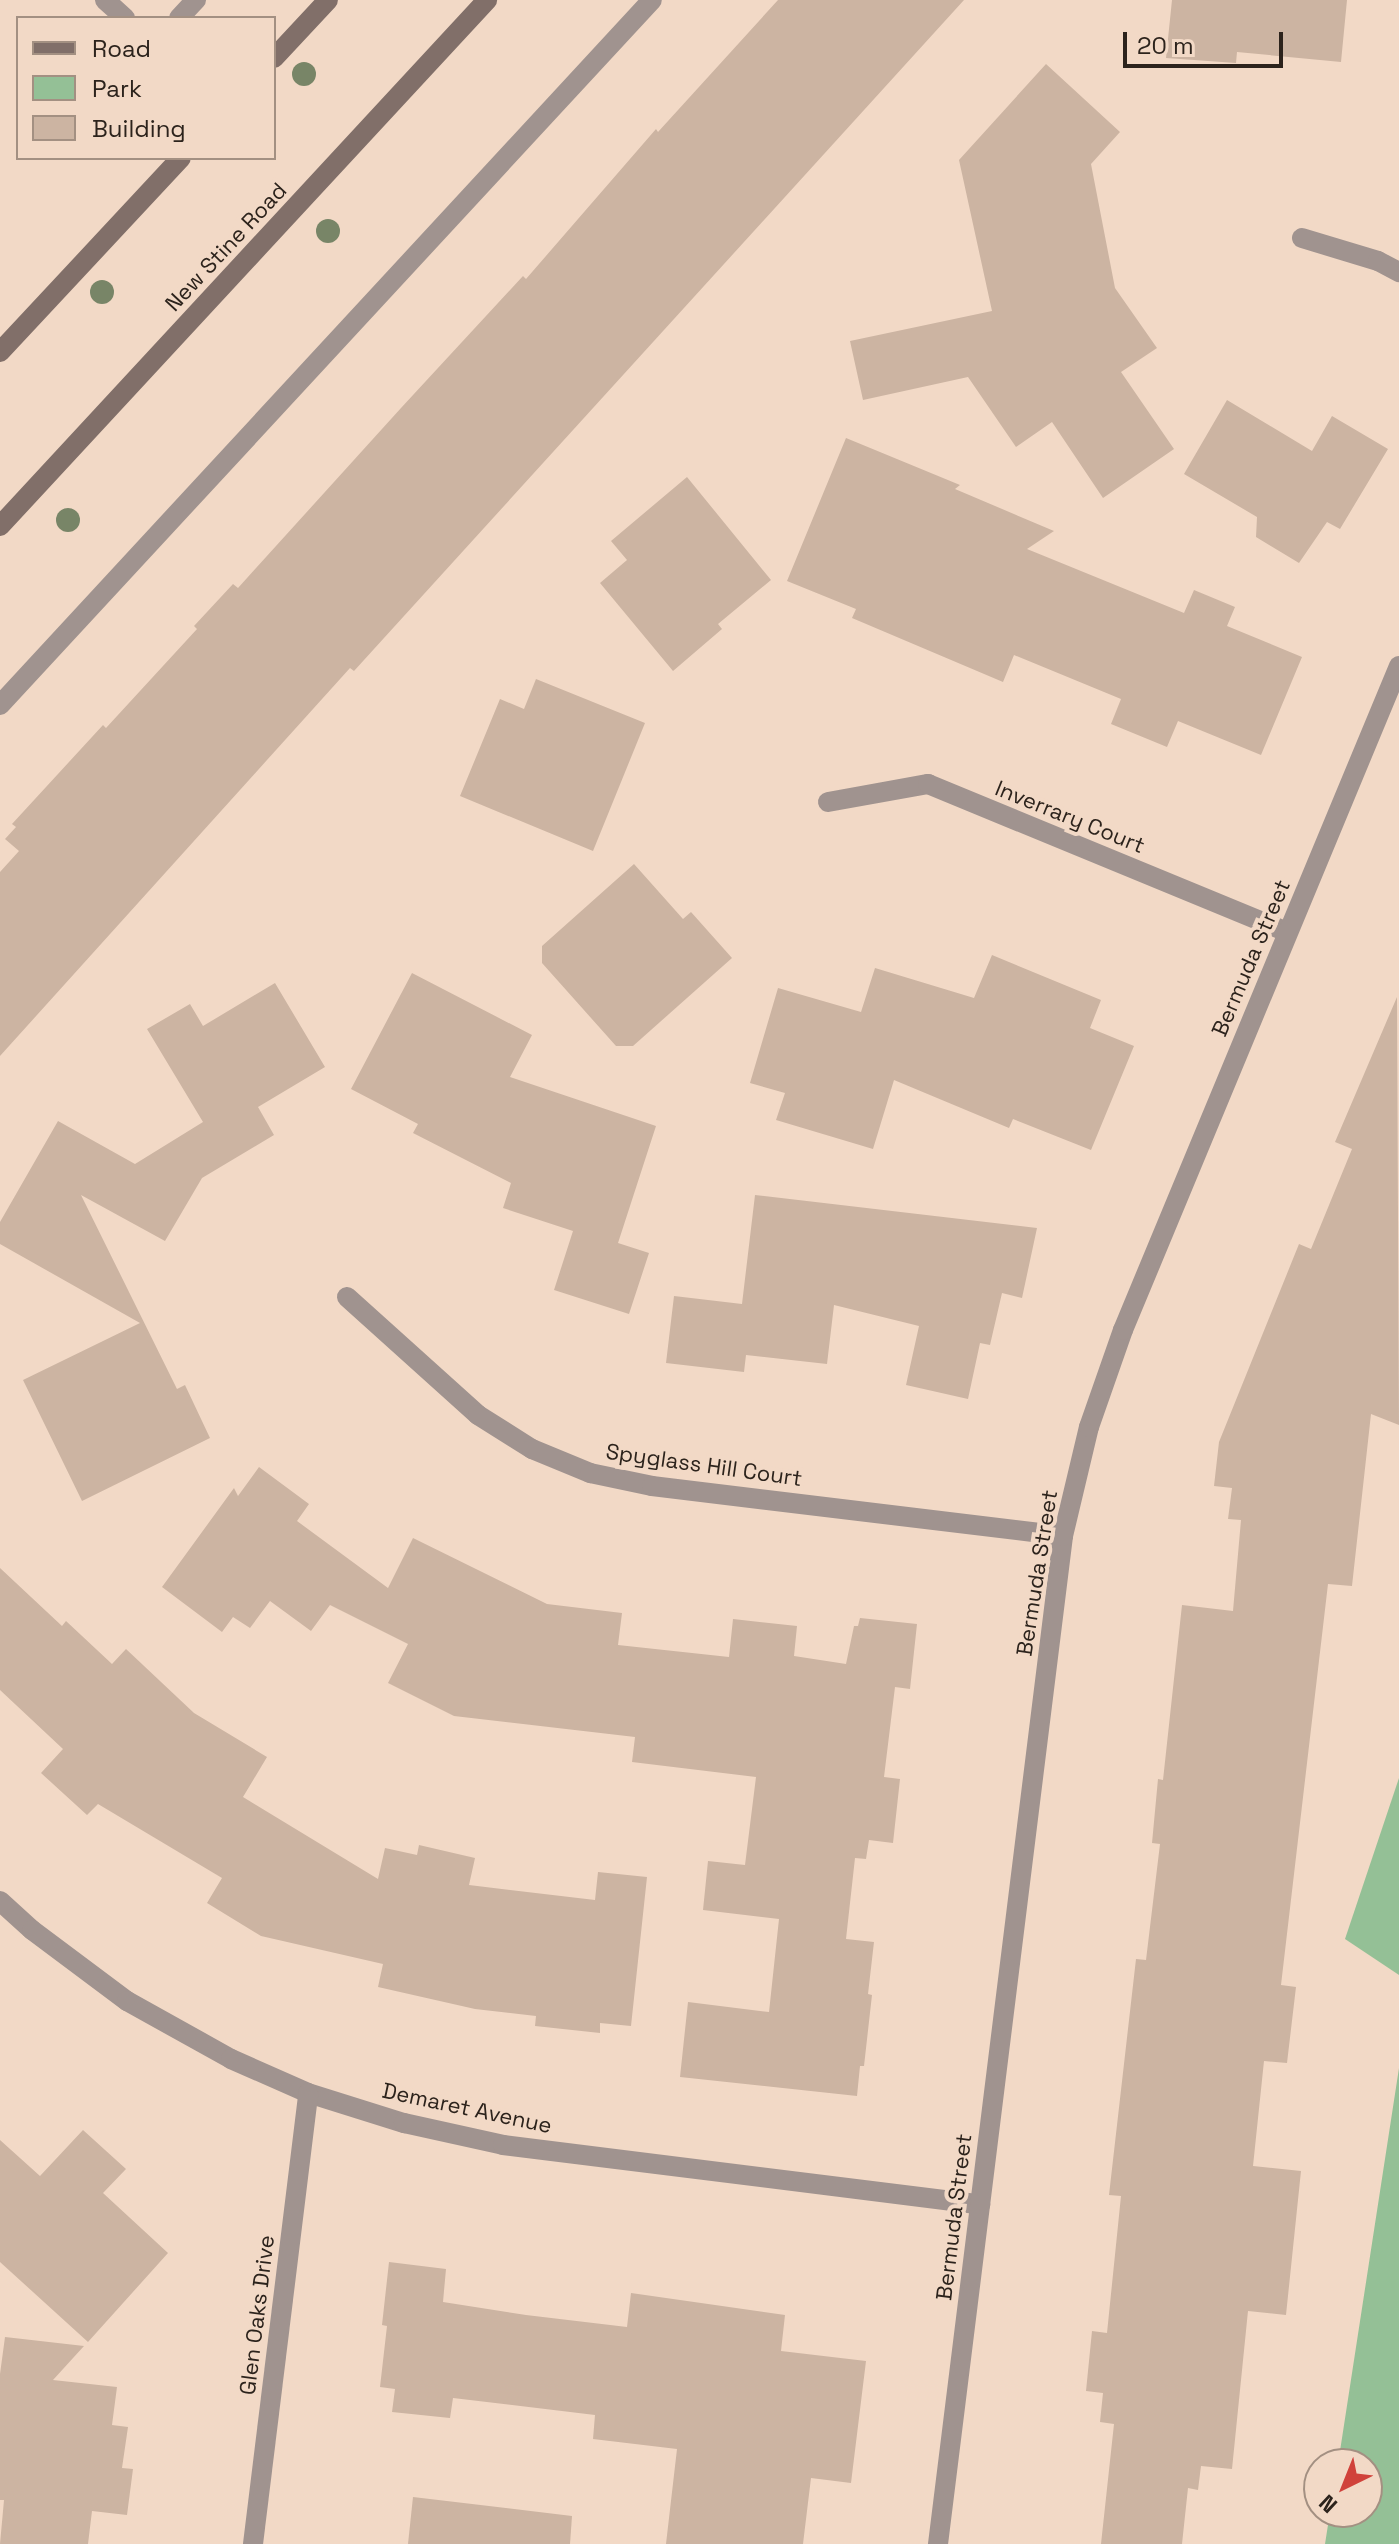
<!DOCTYPE html>
<html>
<head>
<meta charset="utf-8">
<style>
  body { margin:0 }
  #map { position:relative; width:1399px; height:2544px; overflow:hidden; background:#f2d9c6; font-family:"Space Grotesk",sans-serif }
  div>[style] { position:absolute }
  .green>* { inset:0; background:#94c096 }
  .building>* { inset:0; background:#ccb4a2 }
  .lane>* { height:20px; margin:-10px; padding:0 10px; transform-origin:10px; border-radius:10px; background:#a0938f }
  .street>* { height:20px; margin:-10px; padding:0 10px; transform-origin:10px; border-radius:10px; background:#a0938f }
  .secondary>* { height:20px; margin:-10px; padding:0 10px; transform-origin:10px; border-radius:10px; background:#816f69 }
  .trees>* { width:24px; height:24px; margin:-12px; border-radius:50%; background:#788567 }
  span { translate:-50% -50%; white-space:nowrap; text-align:center; line-height:1.15; -webkit-text-stroke:8px #f2d9c6; paint-order:stroke }
  .street-label { font-size:22px; color:#2c231c }
  .legend { position:absolute; left:16px; top:16px; width:260px; height:144px; box-sizing:border-box; background:#f2d9c6; border:2px solid #a39082; margin:0; padding:10px 14px; list-style:none; font-size:24px; color:#2c231c }
  .legend li { display:flex; align-items:center; gap:16px; height:40px }
  .legend b { width:40px; border:2px solid #a39082 }
  .north { position:absolute; left:1303px; top:2448px; width:80px; height:80px; box-sizing:border-box; background:#f2d9c6; border:2px solid #a39082; border-radius:50%; rotate:223deg; font-size:22px; font-weight:700; line-height:32px; text-align:center; color:#2c231c }
  .north::after { content:''; display:block; margin:auto; width:28px; height:36px; background:#d0423b; clip-path:polygon(50% 0,100% 100%,50% 72%,0 100%) }
  .scale { position:absolute; left:1123px; top:32px; width:160px; height:36px; box-sizing:border-box; border:4px solid #2c231c; border-top:0; padding-left:10px; font-size:24px; line-height:28px; white-space:nowrap; color:#2c231c; -webkit-text-stroke:6px #f2d9c6; paint-order:stroke }
</style>
</head>
<body>
<div id="map">
  <div class="green">
    <i style="clip-path:polygon(1399px 1778px,1399px 1975px,1345px 1939px)"></i>
    <i style="clip-path:polygon(1399px 2068px,1399px 2544px,1325px 2544px,1330px 2512px,1367px 2512px,1367px 2464px,1338px 2464px)"></i>
  </div>
  <div class="building">
    <i style="clip-path:polygon(778px 0,964px 0,354px 671px,350px 668px,0 1056px,0 872px,19px 851px,5px 839px,16px 827px,12px 824px,103px 725px,106px 728px,197px 629px,194px 626px,233px 584px,238px 588px,401px 408px,523px 276px,526px 279px,656px 129px,658px 132px)"></i>
    <i style="clip-path:polygon(1172px 0,1347px 0,1341px 62px,1237px 52px,1236px 63px,1166px 58px)"></i>
    <i style="clip-path:polygon(1046px 64px,1120px 132px,1091px 164px,1115px 288px,1157px 348px,1121px 372px,1174px 449px,1103px 498px,1052px 422px,1016px 447px,968px 377px,863px 400px,850px 341px,992px 311px,959px 160px)"></i>
    <i style="clip-path:polygon(1227px 400px,1312px 451px,1332px 416px,1388px 449px,1340px 529px,1327px 522px,1299px 563px,1256px 537px,1257px 517px,1184px 474px)"></i>
    <i style="clip-path:polygon(846px 438px,960px 485px,955px 489px,1054px 531px,1027px 549px,1184px 613px,1194px 590px,1235px 607px,1227px 626px,1302px 657px,1261px 755px,1178px 721px,1167px 747px,1111px 724px,1121px 699px,1014px 655px,1003px 682px,852px 618px,856px 609px,787px 581px)"></i>
    <i style="clip-path:polygon(687px 477px,771px 580px,718px 624px,722px 629px,673px 671px,600px 583px,627px 560px,611px 541px)"></i>
    <i style="clip-path:polygon(536px 679px,645px 723px,593px 851px,460px 796px,500px 699px,524px 709px)"></i>
    <i style="clip-path:polygon(634px 864px,683px 919px,691px 912px,732px 958px,633px 1046px,616px 1046px,542px 963px,542px 946px)"></i>
    <i style="clip-path:polygon(992px 955px,1101px 1000px,1090px 1028px,1134px 1046px,1091px 1150px,1013px 1119px,1009px 1128px,894px 1080px,873px 1149px,776px 1120px,785px 1093px,750px 1083px,778px 988px,861px 1012px,875px 968px,974px 998px)"></i>
    <i style="clip-path:polygon(412px 973px,532px 1035px,510px 1077px,656px 1126px,618px 1243px,649px 1253px,629px 1314px,554px 1290px,573px 1231px,503px 1208px,511px 1183px,413px 1133px,418px 1124px,351px 1089px)"></i>
    <i style="clip-path:polygon(275px 983px,325px 1067px,258px 1107px,274px 1135px,202px 1178px,165px 1241px,81px 1195px,177px 1389px,185px 1385px,210px 1438px,82px 1501px,23px 1380px,140px 1323px,0 1244px,0 1222px,58px 1121px,135px 1164px,203px 1122px,147px 1029px,190px 1004px,203px 1026px)"></i>
    <i style="clip-path:polygon(1397px 997px,1399px 1425px,1371px 1414px,1352px 1586px,1328px 1584px,1281px 1985px,1296px 1987px,1287px 2063px,1264px 2061px,1253px 2166px,1301px 2171px,1286px 2315px,1248px 2311px,1232px 2469px,1201px 2466px,1198px 2490px,1188px 2488px,1182px 2544px,1101px 2544px,1114px 2424px,1100px 2422px,1103px 2393px,1086px 2391px,1092px 2331px,1107px 2333px,1121px 2196px,1109px 2195px,1136px 1959px,1146px 1960px,1160px 1844px,1152px 1843px,1158px 1779px,1163px 1780px,1182px 1605px,1233px 1611px,1241px 1520px,1228px 1519px,1232px 1488px,1214px 1486px,1219px 1442px,1299px 1244px,1311px 1249px,1352px 1149px,1335px 1142px)"></i>
    <i style="clip-path:polygon(755px 1195px,1037px 1228px,1022px 1298px,1002px 1293px,990px 1345px,980px 1343px,968px 1399px,906px 1385px,919px 1326px,834px 1305px,827px 1364px,746px 1355px,744px 1372px,666px 1363px,674px 1296px,742px 1304px)"></i>
    <i style="clip-path:polygon(259px 1467px,309px 1504px,297px 1521px,388px 1588px,413px 1538px,547px 1604px,622px 1613px,618px 1645px,729px 1657px,733px 1619px,797px 1626px,794px 1656px,846px 1664px,854px 1626px,858px 1626px,860px 1618px,917px 1624px,910px 1689px,895px 1687px,884px 1777px,900px 1779px,893px 1843px,869px 1840px,866px 1859px,855px 1858px,846px 1939px,874px 1942px,868px 1994px,872px 1995px,864px 2066px,860px 2066px,857px 2096px,680px 2077px,688px 2002px,769px 2012px,779px 1919px,703px 1910px,708px 1861px,745px 1865px,756px 1777px,632px 1762px,635px 1737px,454px 1716px,388px 1683px,408px 1644px,330px 1605px,311px 1631px,270px 1601px,250px 1628px,233px 1617px,222px 1632px,162px 1587px,234px 1488px,238px 1496px)"></i>
    <i style="clip-path:polygon(0 1568px,62px 1626px,66px 1621px,112px 1664px,126px 1649px,194px 1713px,267px 1757px,243px 1797px,378px 1879px,385px 1848px,417px 1855px,419px 1845px,475px 1858px,469px 1885px,595px 1900px,598px 1872px,647px 1877px,631px 2026px,600px 2023px,600px 2033px,535px 2026px,536px 2016px,475px 2009px,378px 1987px,383px 1964px,261px 1936px,207px 1903px,222px 1878px,98px 1804px,87px 1815px,41px 1773px,63px 1749px,0 1690px)"></i>
    <i style="clip-path:polygon(83px 2130px,126px 2169px,103px 2193px,168px 2253px,88px 2342px,0 2262px,0 2140px,40px 2176px)"></i>
    <i style="clip-path:polygon(389px 2262px,446px 2269px,443px 2302px,526px 2315px,627px 2327px,631px 2293px,785px 2315px,781px 2351px,866px 2361px,851px 2483px,811px 2478px,803px 2544px,666px 2544px,677px 2449px,593px 2439px,595px 2415px,453px 2398px,450px 2418px,392px 2412px,395px 2389px,380px 2387px,387px 2326px,382px 2325px)"></i>
    <i style="clip-path:polygon(5px 2337px,84px 2346px,53px 2380px,117px 2387px,112px 2425px,128px 2427px,122px 2468px,133px 2469px,127px 2515px,92px 2511px,88px 2544px,0 2544px,4px 2500px,0 2500px,0 2374px)"></i>
    <i style="clip-path:polygon(413px 2497px,572px 2516px,570px 2544px,408px 2544px)"></i>
  </div>
  <div class="lane">
    <i style="left:105px;top:0;width:27px;rotate:42deg"></i>
    <i style="left:179px;top:18px;width:25px;rotate:-47deg"></i>
    <i style="left:0;top:705px;width:960px;rotate:-47.24deg"></i>
  </div>
  <div class="street">
    <i style="left:1302px;top:238px;width:79px;rotate:16.8deg"></i>
    <i style="left:1378px;top:261px;width:24px;rotate:28deg"></i>
    <i style="left:828px;top:802px;width:102px;rotate:-10.2deg"></i>
    <i style="left:928px;top:784px;width:388px;rotate:22.4deg"></i>
    <i style="left:347px;top:1297px;width:176px;rotate:42deg"></i>
    <i style="left:478px;top:1415px;width:64px;rotate:32.2deg"></i>
    <i style="left:532px;top:1449px;width:63px;rotate:22.5deg"></i>
    <i style="left:590px;top:1473px;width:63px;rotate:11.8deg"></i>
    <i style="left:652px;top:1486px;width:414px;rotate:6.9deg"></i>
    <i style="left:0;top:1901px;width:43px;rotate:42.2deg"></i>
    <i style="left:32px;top:1930px;width:119px;rotate:36.8deg"></i>
    <i style="left:127px;top:2001px;width:119px;rotate:29.1deg"></i>
    <i style="left:231px;top:2059px;width:84px;rotate:23.8deg"></i>
    <i style="left:308px;top:2093px;width:101px;rotate:17.4deg"></i>
    <i style="left:404px;top:2123px;width:101px;rotate:12.5deg"></i>
    <i style="left:503px;top:2145px;width:481px;rotate:7.1deg"></i>
    <i style="left:253px;top:2544px;width:454px;rotate:-83deg"></i>
    <i style="left:938px;top:2544px;width:1016px;rotate:-82.93deg"></i>
    <i style="left:1063px;top:1536px;width:112px;rotate:-76.6deg"></i>
    <i style="left:1089px;top:1427px;width:103px;rotate:-70.7deg"></i>
    <i style="left:1123px;top:1330px;width:719px;rotate:-67.43deg"></i>
  </div>
  <div class="secondary">
    <i style="left:274px;top:58px;width:79px;rotate:-47deg"></i>
    <i style="left:0;top:352px;width:265px;rotate:-47deg"></i>
    <i style="left:0;top:526px;width:717px;rotate:-47.2deg"></i>
  </div>
  <div class="trees">
    <i style="left:304px;top:74px"></i>
    <i style="left:328px;top:231px"></i>
    <i style="left:102px;top:292px"></i>
    <i style="left:68px;top:520px"></i>
  </div>
  <div class="street-label">
    <span style="left:226px;top:247px;rotate:-47deg">New Stine Road</span>
    <span style="left:1070px;top:817px;rotate:22deg">Inverrary Court</span>
    <span style="left:1251px;top:958px;rotate:-67deg">Bermuda Street</span>
    <span style="left:704px;top:1465px;rotate:8deg">Spyglass Hill Court</span>
    <span style="left:1037px;top:1573px;rotate:-81deg">Bermuda Street</span>
    <span style="left:467px;top:2108px;rotate:12deg">Demaret Avenue</span>
    <span style="left:954px;top:2217px;rotate:-83deg">Bermuda Street</span>
    <span style="left:257px;top:2315px;rotate:-83deg">Glen Oaks Drive</span>
  </div>
  <ul class="legend">
  <li><b style="height:10px;background:#816f69"></b>Road</li>
  <li><b style="height:22px;background:#94c096"></b>Park</li>
  <li><b style="height:22px;background:#ccb4a2"></b>Building</li>
  </ul>
  <div class="north">N</div>
  <div class="scale">20 m</div>
</div>
</body>
</html>
